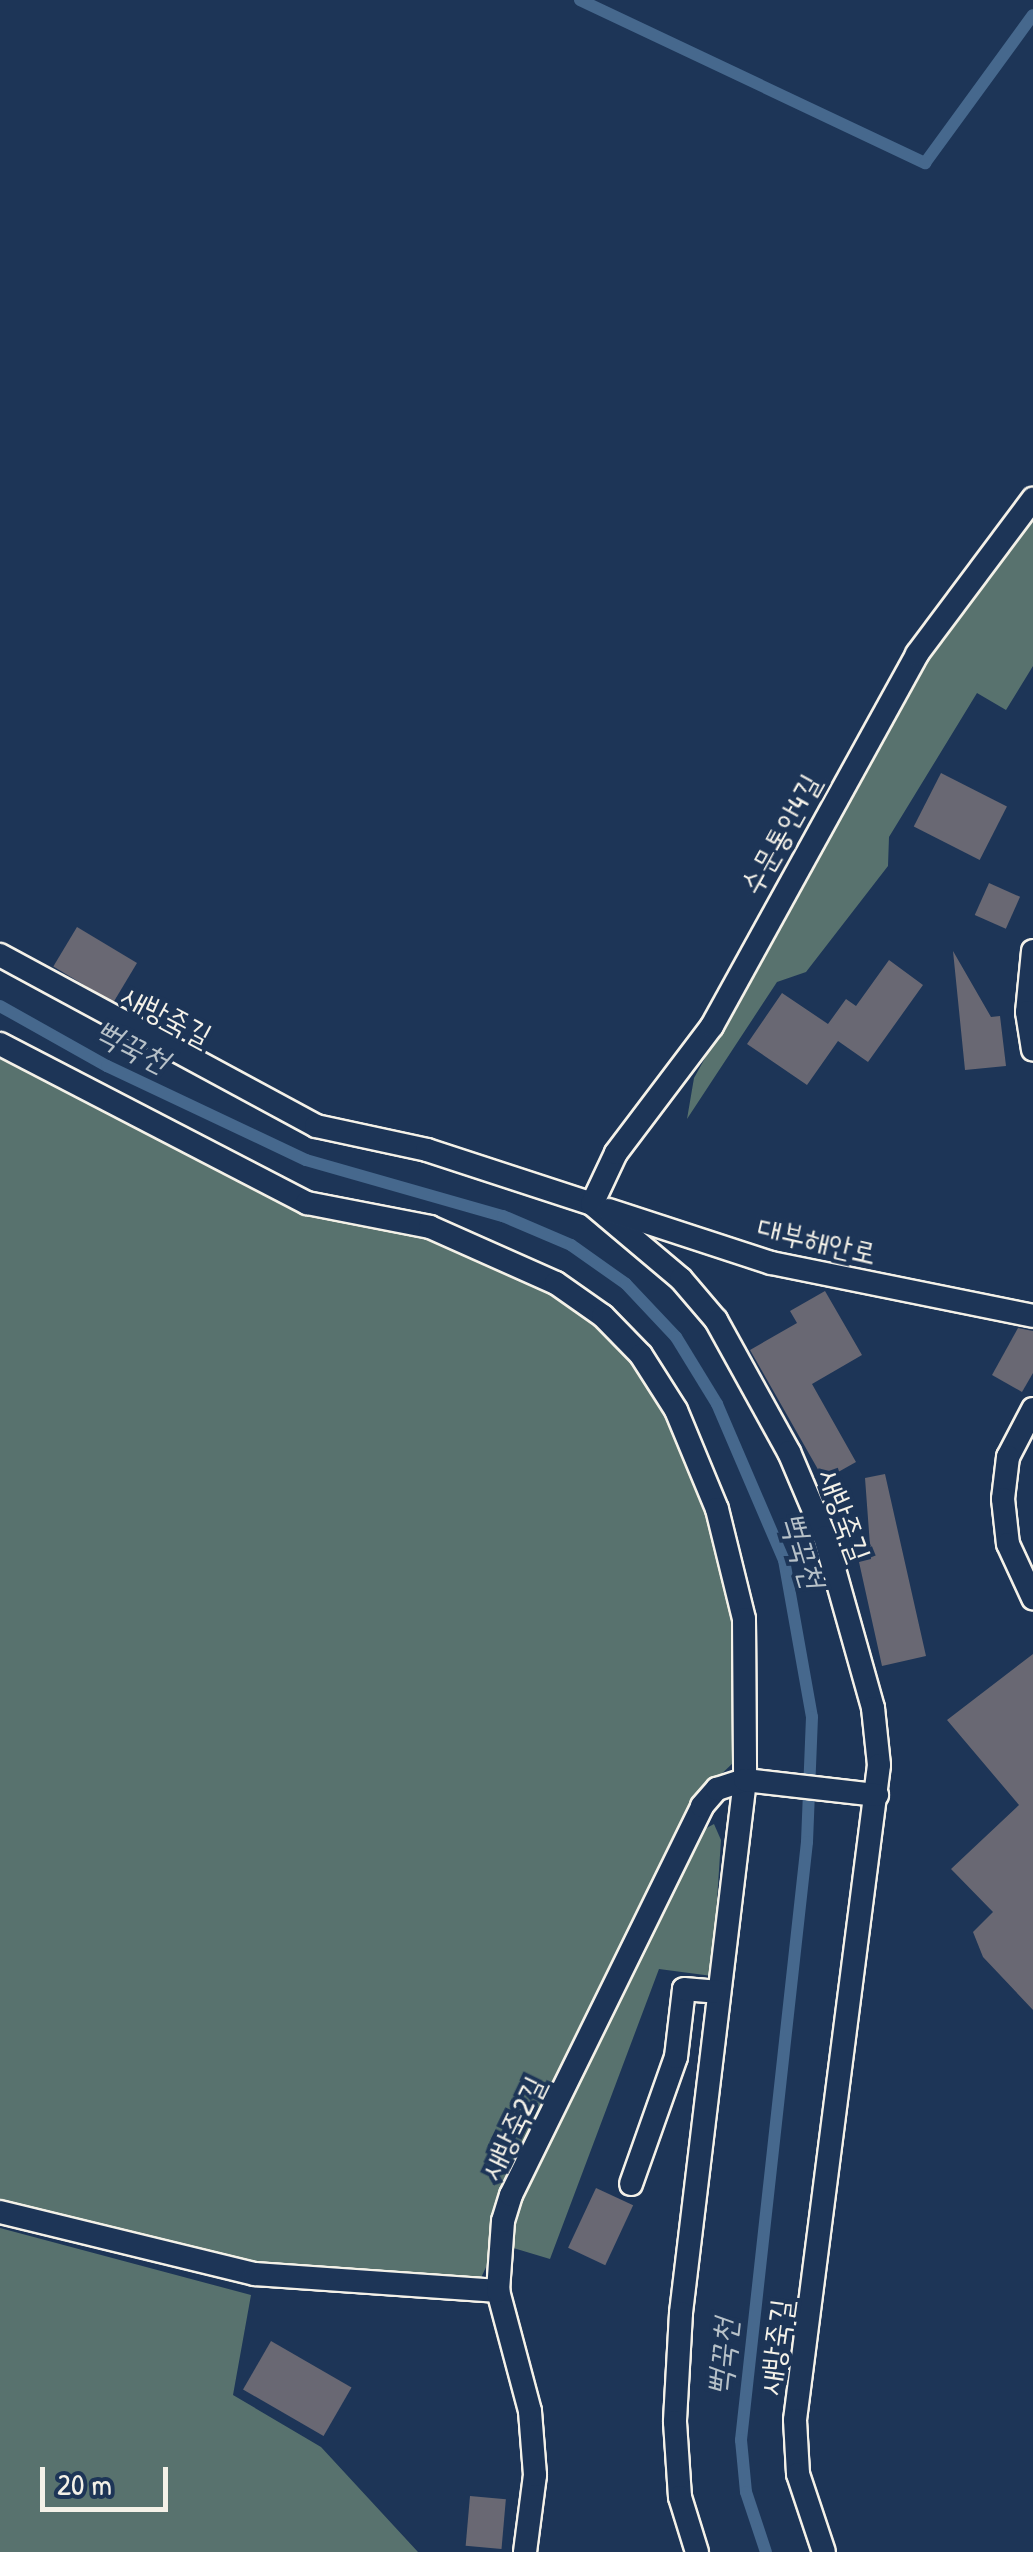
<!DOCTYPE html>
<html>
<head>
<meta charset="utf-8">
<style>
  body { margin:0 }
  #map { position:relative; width:1033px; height:2552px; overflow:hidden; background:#1d3557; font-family:"Patrick Hand","Poor Story",sans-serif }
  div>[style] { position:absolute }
  .green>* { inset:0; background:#58726e }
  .stream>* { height:12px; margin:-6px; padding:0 6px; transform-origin:6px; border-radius:6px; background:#46688d }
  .building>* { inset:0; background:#696873; transform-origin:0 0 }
  .roads { filter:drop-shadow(2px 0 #f4f1e8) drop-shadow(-2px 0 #f4f1e8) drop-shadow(0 2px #f4f1e8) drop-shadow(0 -2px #f4f1e8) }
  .service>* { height:22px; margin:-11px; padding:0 11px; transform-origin:11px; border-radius:11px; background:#1d3557 }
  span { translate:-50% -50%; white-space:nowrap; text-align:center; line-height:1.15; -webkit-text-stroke:8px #1d3557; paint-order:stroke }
  .street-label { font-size:30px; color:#f4f1e8 }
  .water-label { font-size:32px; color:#b7c1c8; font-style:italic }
  .scale { position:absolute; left:40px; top:2467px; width:128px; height:45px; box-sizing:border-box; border:5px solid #f4f1e8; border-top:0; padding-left:12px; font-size:30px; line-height:35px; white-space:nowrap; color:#f4f1e8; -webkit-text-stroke:8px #1d3557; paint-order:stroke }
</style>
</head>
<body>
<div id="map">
  <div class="green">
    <i style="clip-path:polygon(1033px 514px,1033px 666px,1006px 710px,977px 693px,889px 837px,888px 866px,806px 972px,777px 982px,687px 1119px,694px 1078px,926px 659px)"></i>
    <i style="clip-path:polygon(0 1051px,308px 1214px,431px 1237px,550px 1287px,600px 1321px,635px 1360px,670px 1415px,708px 1511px,734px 1621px,735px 1761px,712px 1783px,480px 2280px,265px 2267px,0 2203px)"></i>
    <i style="clip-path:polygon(714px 1824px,721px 1840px,712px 1976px,659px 1969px,550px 2259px,510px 2247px,522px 2199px,699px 1832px)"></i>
    <i style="clip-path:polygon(0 2228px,251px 2295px,233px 2395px,321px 2447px,418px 2552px,0 2552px)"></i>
  </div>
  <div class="stream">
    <i style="left:580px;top:0;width:382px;rotate:25.3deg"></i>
    <i style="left:925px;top:163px;width:183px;rotate:-53.9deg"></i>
    <i style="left:0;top:1006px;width:123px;rotate:29.3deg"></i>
    <i style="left:107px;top:1066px;width:220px;rotate:25.3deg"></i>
    <i style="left:306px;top:1160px;width:205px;rotate:15.9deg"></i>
    <i style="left:503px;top:1216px;width:74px;rotate:23.1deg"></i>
    <i style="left:571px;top:1245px;width:67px;rotate:35.3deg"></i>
    <i style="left:626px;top:1284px;width:73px;rotate:46.7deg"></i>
    <i style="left:676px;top:1337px;width:79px;rotate:58.5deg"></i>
    <i style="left:717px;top:1404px;width:170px;rotate:66.8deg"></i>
    <i style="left:784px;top:1560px;width:159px;rotate:79.9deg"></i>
    <i style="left:812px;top:1717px;width:125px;rotate:92.3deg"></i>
    <i style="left:807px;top:1842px;width:602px;rotate:96.3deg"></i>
    <i style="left:741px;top:2440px;width:52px;rotate:84.5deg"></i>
    <i style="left:746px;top:2492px;width:63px;rotate:71.6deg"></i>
  </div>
  <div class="building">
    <i style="left:941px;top:773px;width:74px;height:60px;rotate:27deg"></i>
    <i style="left:989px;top:883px;width:34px;height:35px;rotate:24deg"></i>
    <i style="left:77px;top:927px;width:70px;height:46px;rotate:31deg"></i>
    <i style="clip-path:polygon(953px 951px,991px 1017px,1000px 1016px,1006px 1066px,965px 1070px)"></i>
    <i style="clip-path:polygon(889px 960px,923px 985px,868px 1062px,838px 1041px,807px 1085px,747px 1044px,782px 993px,828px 1024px,846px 999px,856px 1006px)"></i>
    <i style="clip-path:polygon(825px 1291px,862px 1355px,812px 1384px,856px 1462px,824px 1480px,750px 1350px,797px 1323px,790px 1311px)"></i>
    <i style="clip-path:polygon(1018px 1328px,1033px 1331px,1033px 1373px,1022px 1392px,992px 1375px)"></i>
    <i style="clip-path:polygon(885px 1474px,926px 1656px,882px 1666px,859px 1562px,871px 1559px,865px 1478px)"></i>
    <i style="clip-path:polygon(1033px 1654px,1033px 2010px,983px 1957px,973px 1932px,993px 1912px,951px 1869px,1019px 1805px,947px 1720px)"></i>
    <i style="left:596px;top:2188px;width:41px;height:66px;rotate:25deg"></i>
    <i style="left:271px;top:2341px;width:93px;height:56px;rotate:30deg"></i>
    <i style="left:470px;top:2496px;width:36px;height:50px;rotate:5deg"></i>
  </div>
  <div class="roads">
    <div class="service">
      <i style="left:1033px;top:951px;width:61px;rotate:95.6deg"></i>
      <i style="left:1027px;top:1012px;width:38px;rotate:81deg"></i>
      <i style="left:0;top:955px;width:359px;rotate:28.4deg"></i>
      <i style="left:316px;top:1126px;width:114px;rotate:12.2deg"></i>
      <i style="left:427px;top:1150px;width:174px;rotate:18.1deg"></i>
      <i style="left:592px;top:1204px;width:116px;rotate:40.1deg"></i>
      <i style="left:681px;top:1279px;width:54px;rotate:49.5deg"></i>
      <i style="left:716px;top:1320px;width:151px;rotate:61.1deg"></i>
      <i style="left:789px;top:1452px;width:92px;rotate:67deg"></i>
      <i style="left:825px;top:1537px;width:178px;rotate:74.3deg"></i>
      <i style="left:873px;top:1708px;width:57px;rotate:84deg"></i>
      <i style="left:879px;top:1765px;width:660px;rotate:97.31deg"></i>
      <i style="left:795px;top:2420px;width:54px;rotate:86.8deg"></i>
      <i style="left:798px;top:2474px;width:82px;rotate:71.6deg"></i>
      <i style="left:0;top:1044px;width:346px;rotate:27.4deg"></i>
      <i style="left:307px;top:1203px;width:125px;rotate:11deg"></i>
      <i style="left:430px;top:1227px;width:138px;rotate:24deg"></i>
      <i style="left:556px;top:1283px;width:57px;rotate:35.1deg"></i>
      <i style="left:603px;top:1316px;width:54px;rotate:45.7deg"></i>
      <i style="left:641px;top:1355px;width:65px;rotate:57.5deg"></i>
      <i style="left:676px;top:1410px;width:107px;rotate:67.5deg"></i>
      <i style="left:717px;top:1509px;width:113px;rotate:76.2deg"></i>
      <i style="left:744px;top:1619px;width:161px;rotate:89.6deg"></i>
      <i style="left:745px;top:1780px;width:537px;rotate:96.85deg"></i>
      <i style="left:681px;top:2313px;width:109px;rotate:93.2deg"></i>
      <i style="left:675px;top:2422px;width:75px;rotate:86.2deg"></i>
      <i style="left:680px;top:2497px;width:58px;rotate:72.8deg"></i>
      <i style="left:592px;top:1204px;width:56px;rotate:-64.8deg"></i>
      <i style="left:616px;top:1153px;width:159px;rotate:-52.9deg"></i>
      <i style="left:712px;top:1026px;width:425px;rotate:-61.1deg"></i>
      <i style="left:917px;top:654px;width:194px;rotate:-53.2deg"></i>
      <i style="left:609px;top:1210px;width:170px;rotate:18.1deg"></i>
      <i style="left:771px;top:1263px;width:267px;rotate:11.4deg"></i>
      <i style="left:1033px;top:1409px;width:54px;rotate:117.5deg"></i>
      <i style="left:1008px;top:1457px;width:42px;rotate:96.8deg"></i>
      <i style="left:1003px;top:1499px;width:45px;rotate:83.7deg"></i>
      <i style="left:1008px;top:1544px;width:60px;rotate:65.2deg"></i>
      <i style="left:631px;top:2184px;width:135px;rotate:-70.5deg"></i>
      <i style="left:676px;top:2057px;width:68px;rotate:-83.3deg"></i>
      <i style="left:684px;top:1989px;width:35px;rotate:5deg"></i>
      <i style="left:0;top:2212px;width:262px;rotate:13.7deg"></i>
      <i style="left:255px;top:2274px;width:244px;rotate:4deg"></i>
      <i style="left:525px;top:2552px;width:78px;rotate:-82.6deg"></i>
      <i style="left:535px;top:2475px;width:64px;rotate:-94.5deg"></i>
      <i style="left:530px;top:2411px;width:124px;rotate:-104.9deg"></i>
      <i style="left:498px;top:2291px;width:70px;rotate:-85.9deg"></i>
      <i style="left:503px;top:2221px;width:27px;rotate:-73deg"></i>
      <i style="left:511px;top:2195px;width:433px;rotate:-63.8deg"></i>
      <i style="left:702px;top:1806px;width:23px;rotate:-49deg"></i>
      <i style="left:717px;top:1789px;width:29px;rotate:-18deg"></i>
      <i style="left:745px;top:1780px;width:133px;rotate:6.5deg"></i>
    </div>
  </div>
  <div class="street-label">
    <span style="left:780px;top:834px;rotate:-61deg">수문통안4길</span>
    <span style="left:167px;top:1015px;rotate:28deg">새방죽길</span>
    <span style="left:817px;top:1240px;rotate:13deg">대부해안로</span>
    <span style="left:845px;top:1515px;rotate:70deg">새방죽길</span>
    <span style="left:512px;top:2128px;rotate:-64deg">새방죽2길</span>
    <span style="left:775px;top:2347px;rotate:-82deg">새방죽길</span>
  </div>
  <div class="water-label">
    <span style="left:132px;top:1046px;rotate:27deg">뻑꾹천</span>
    <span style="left:803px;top:1550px;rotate:73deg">뻑꾹천</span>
    <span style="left:722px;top:2357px;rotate:-84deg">뻑꾹천</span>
  </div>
  <div class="scale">20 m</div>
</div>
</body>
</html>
